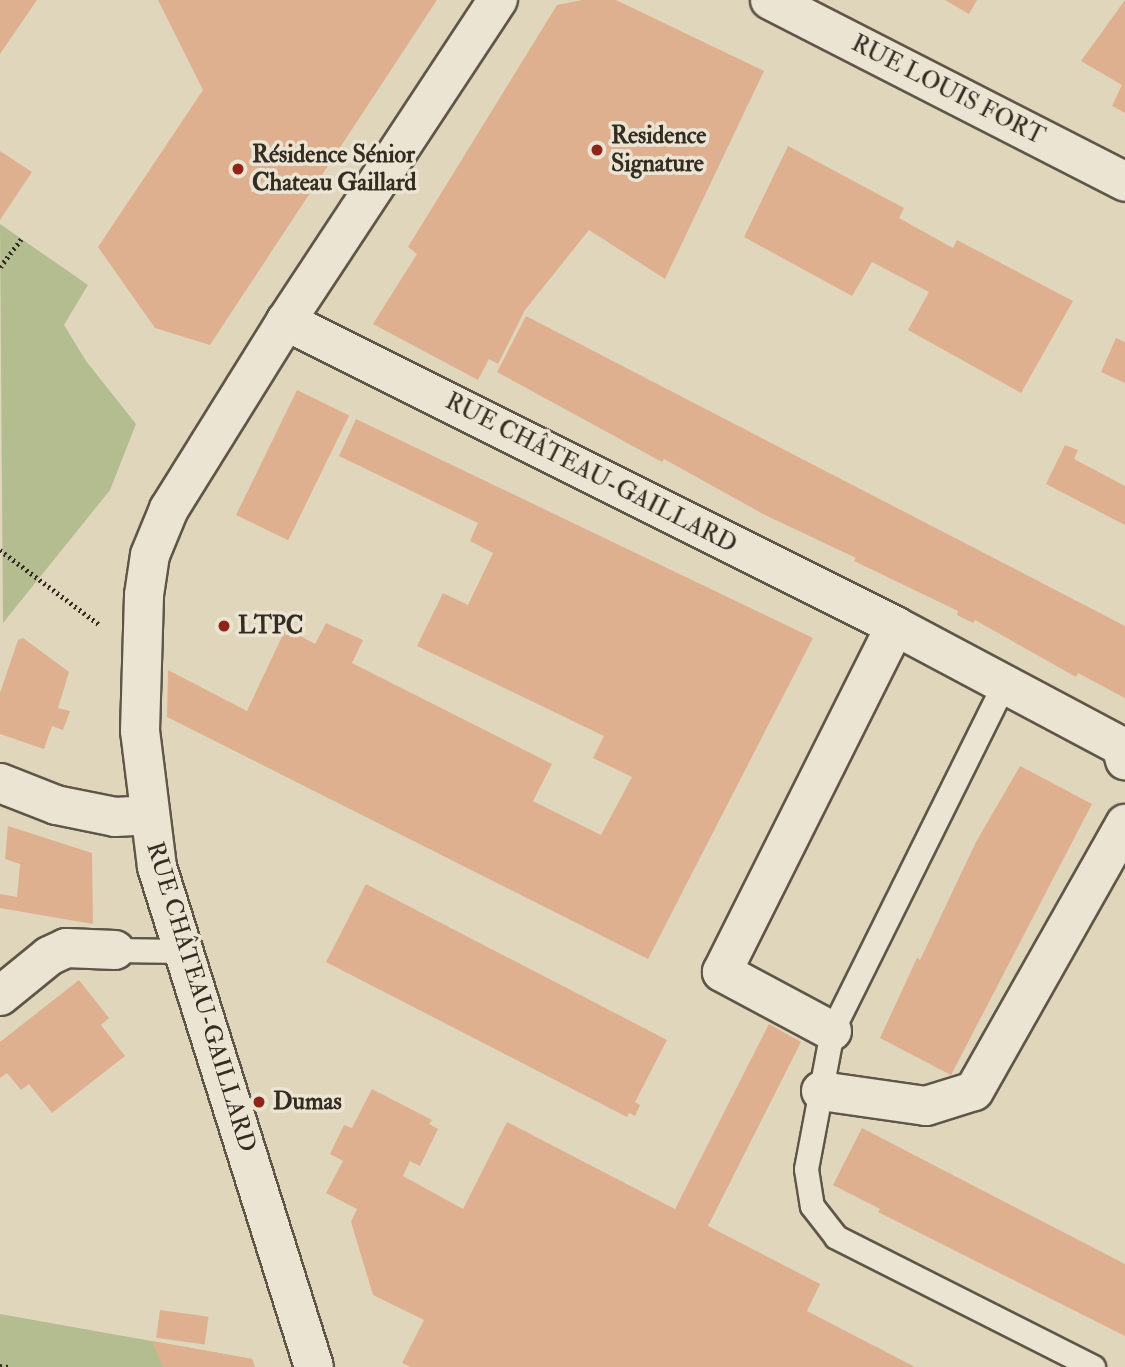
<!DOCTYPE html>
<html>
<head>
<meta charset="utf-8">
<style>
  body { margin:0 }
  #map { position:relative; width:1125px; height:1367px; overflow:hidden; background:#e0d6bc; font-family:"IM FELL Double Pica",serif }
  div>[style] { position:absolute }
  .green>* { inset:0; background:#b3bd8f }
  .building>* { inset:0; background:#dfb08f; transform-origin:0 0 }
  .path>* { height:4.5px; margin-top:-2.25px; transform-origin:0; background:repeating-linear-gradient(90deg,#342b21 0 2px,transparent 0 5.5px) }
  .roads { filter:drop-shadow(2px 0 #5f5648) drop-shadow(-2px 0 #5f5648) drop-shadow(0 2px #5f5648) drop-shadow(0 -2px #5f5648) }
  .lane>* { height:23px; margin:-11.5px; padding:0 11.5px; transform-origin:11.5px; border-radius:11.5px; background:#ebe4d3 }
  .street>* { height:38px; margin:-19px; padding:0 19px; transform-origin:19px; border-radius:19px; background:#ebe4d3 }
  .secondary>* { height:38px; margin:-19px; padding:0 19px; transform-origin:19px; border-radius:19px; background:#ebe4d3 }
  .dots>* { width:19px; height:19px; translate:-50% -50%; box-sizing:border-box; border:4px solid #ebe4d3; border-radius:50% }
  span { translate:-50% -50%; white-space:nowrap; text-align:center; line-height:1.15; -webkit-text-stroke:7px #ebe4d3; paint-order:stroke }
  .street-label { font-size:24px; color:#342b21 }
  .poi-label { font-size:24px; color:#342b21; font-weight:700 }
  .left { translate:0 -50%; text-align:left }
</style>
</head>
<body>
<div id="map">
  <div class="green">
    <i style="clip-path:polygon(0 224px,88px 285px,64px 325px,86px 361px,136px 424px,110px 490px,3px 623px)"></i>
    <i style="clip-path:polygon(0 1314px,252px 1359px,255px 1367px,0 1367px)"></i>
  </div>
  <div class="building">
    <i style="clip-path:polygon(0 0,37px 0,0 54px)"></i>
    <i style="clip-path:polygon(158px 0,437px 0,210px 345px,155px 328px,98px 247px,203px 90px)"></i>
    <i style="clip-path:polygon(582px 0,616px 0,764px 71px,665px 279px,589px 230px,525px 310px,498px 364px,489px 359px,478px 380px,373px 324px,417px 254px,408px 247px,557px 5px)"></i>
    <i style="clip-path:polygon(945px 0,977px 0,969px 14px)"></i>
    <i style="clip-path:polygon(1125px 0,1125px 113px,1112px 106px,1122px 85px,1081px 61px)"></i>
    <i style="clip-path:polygon(788px 146px,904px 208px,899px 218px,953px 248px,957px 240px,1073px 301px,1021px 393px,908px 330px,929px 292px,872px 262px,852px 296px,744px 237px)"></i>
    <i style="clip-path:polygon(0 151px,32px 172px,0 220px)"></i>
    <i style="clip-path:polygon(526px 316px,1125px 626px,1125px 698px,1078px 673px,1076px 677px,975px 620px,973px 623px,957px 615px,958px 611px,854px 561px,856px 558px,765px 515px,664px 459px,662px 462px,497px 372px)"></i>
    <i style="clip-path:polygon(1116px 338px,1125px 342px,1125px 383px,1101px 372px)"></i>
    <i style="left:297px;top:390px;width:58px;height:139px;rotate:26deg"></i>
    <i style="clip-path:polygon(356px 419px,813px 638px,648px 959px,167px 717px,168px 670px,247px 711px,286px 628px,315px 644px,326px 623px,363px 640px,352px 663px,552px 764px,533px 801px,601px 835px,632px 777px,593px 758px,604px 736px,417px 646px,443px 593px,468px 605px,493px 553px,470px 541px,478px 523px,339px 456px)"></i>
    <i style="clip-path:polygon(1065px 445px,1078px 450px,1074px 459px,1125px 486px,1125px 525px,1046px 484px)"></i>
    <i style="clip-path:polygon(23px 638px,69px 672px,58px 708px,70px 711px,63px 730px,52px 726px,44px 749px,0 734px,0 693px,18px 640px)"></i>
    <i style="clip-path:polygon(1020px 766px,1092px 804px,951px 1075px,880px 1038px,917px 958px,920px 960px,976px 842px)"></i>
    <i style="clip-path:polygon(8px 826px,92px 853px,93px 924px,0 908px,0 894px,17px 897px,20px 864px,5px 859px)"></i>
    <i style="clip-path:polygon(366px 884px,667px 1040px,635px 1102px,640px 1105px,635px 1116px,629px 1113px,627px 1117px,326px 962px)"></i>
    <i style="clip-path:polygon(79px 980px,109px 1018px,101px 1025px,125px 1056px,52px 1113px,29px 1084px,21px 1090px,7px 1073px,0 1078px,0 1042px)"></i>
    <i style="clip-path:polygon(769px 1024px,801px 1042px,708px 1226px,820px 1284px,807px 1311px,915px 1367px,411px 1367px,402px 1363px,424px 1320px,373px 1295px,351px 1222px,357px 1209px,326px 1193px,343px 1161px,330px 1154px,344px 1125px,352px 1128px,372px 1089px,432px 1120px,429px 1124px,438px 1129px,420px 1166px,410px 1161px,403px 1176px,463px 1209px,507px 1122px,675px 1209px)"></i>
    <i style="clip-path:polygon(862px 1128px,1125px 1264px,1125px 1336px,878px 1212px,880px 1209px,833px 1185px)"></i>
    <i style="left:160px;top:1310px;width:49px;height:28px;rotate:8deg"></i>
    <i style="clip-path:polygon(152px 1341px,252px 1359px,255px 1367px,163px 1367px)"></i>
  </div>
  <div class="path">
    <i style="left:0;top:267px;width:35px;rotate:-53deg"></i>
    <i style="left:0;top:550px;width:125px;rotate:36.9deg"></i>
    <i style="left:0;top:1366px;width:8px;rotate:7deg"></i>
  </div>
  <div class="roads">
    <div class="lane">
      <i style="left:1004px;top:684px;width:387px;rotate:116.4deg"></i>
      <i style="left:832px;top:1031px;width:140px;rotate:100.7deg"></i>
      <i style="left:806px;top:1169px;width:37px;rotate:81deg"></i>
      <i style="left:812px;top:1206px;width:39px;rotate:52deg"></i>
      <i style="left:836px;top:1237px;width:288px;rotate:26.8deg"></i>
      <i style="left:115px;top:950px;width:67px;rotate:0.9deg"></i>
    </div>
    <div class="street">
      <i style="left:770px;top:0;width:399px;rotate:27.1deg"></i>
      <i style="left:286px;top:321px;width:681px;rotate:26.6deg"></i>
      <i style="left:895px;top:626px;width:256px;rotate:28deg"></i>
      <i style="left:1121px;top:746px;width:15px;rotate:74deg"></i>
      <i style="left:0;top:783px;width:60px;rotate:21.4deg"></i>
      <i style="left:56px;top:805px;width:60px;rotate:11.5deg"></i>
      <i style="left:115px;top:817px;width:33px;rotate:-3deg"></i>
      <i style="left:0;top:996px;width:63px;rotate:-39.2deg"></i>
      <i style="left:49px;top:956px;width:19px;rotate:-25deg"></i>
      <i style="left:66px;top:948px;width:49px;rotate:2.3deg"></i>
      <i style="left:832px;top:1031px;width:125px;rotate:-151.8deg"></i>
      <i style="left:722px;top:972px;width:387px;rotate:-63.4deg"></i>
      <i style="left:821px;top:1091px;width:106px;rotate:8.1deg"></i>
      <i style="left:926px;top:1106px;width:50px;rotate:-17.4deg"></i>
      <i style="left:974px;top:1091px;width:307px;rotate:-60.5deg"></i>
    </div>
    <div class="secondary">
      <i style="left:314px;top:1367px;width:524px;rotate:-107.43deg"></i>
      <i style="left:157px;top:867px;width:137px;rotate:-97.1deg"></i>
      <i style="left:140px;top:731px;width:136px;rotate:-88.3deg"></i>
      <i style="left:144px;top:595px;width:40px;rotate:-81.5deg"></i>
      <i style="left:150px;top:555px;width:50px;rotate:-67.6deg"></i>
      <i style="left:169px;top:509px;width:221px;rotate:-58.1deg"></i>
      <i style="left:286px;top:321px;width:385px;rotate:-56.6deg"></i>
    </div>
  </div>
  <div class="dots">
    <i style="left:597px;top:150px;background:#8f2418"></i>
    <i style="left:238px;top:169px;background:#8f2418"></i>
    <i style="left:224px;top:626px;background:#8f2418"></i>
    <i style="left:259px;top:1102px;background:#8f2418"></i>
  </div>
  <div class="street-label">
    <span style="left:948px;top:90px;rotate:27deg">RUE LOUIS FORT</span>
    <span style="left:591px;top:473px;rotate:27deg">RUE CHÂTEAU-GAILLARD</span>
    <span style="left:201px;top:997px;rotate:73deg">RUE CHÂTEAU-GAILLARD</span>
  </div>
  <div class="poi-label">
    <span class="left" style="left:611px;top:150px">Residence<br>Signature</span>
    <span class="left" style="left:252px;top:169px">Résidence Sénior<br>Chateau Gaillard</span>
    <span class="left" style="left:238px;top:626px">LTPC</span>
    <span class="left" style="left:273px;top:1102px">Dumas</span>
  </div>
</div>
</body>
</html>
